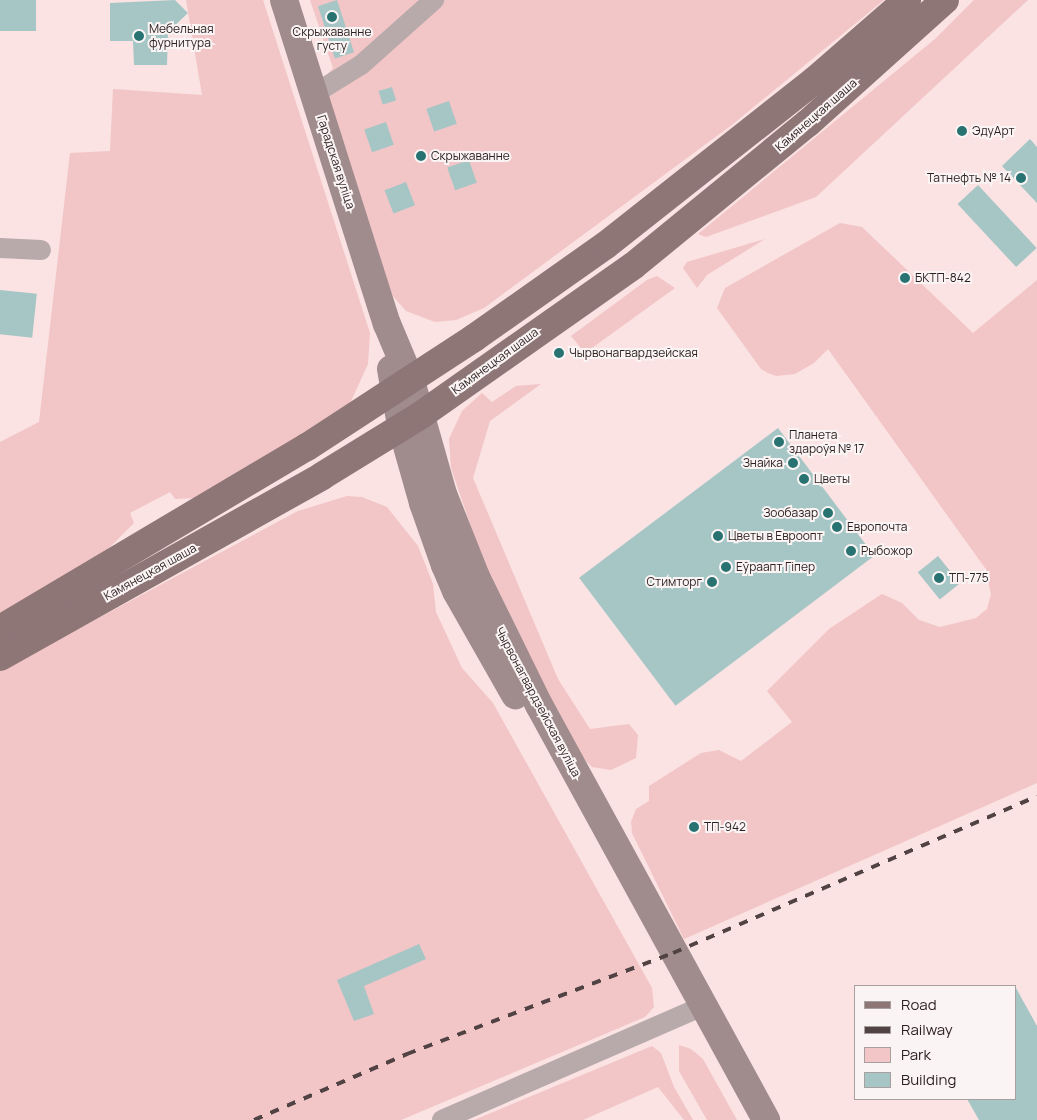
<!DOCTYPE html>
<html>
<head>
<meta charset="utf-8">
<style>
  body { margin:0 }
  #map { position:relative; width:1037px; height:1120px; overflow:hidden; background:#fbe2e3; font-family:Manrope,sans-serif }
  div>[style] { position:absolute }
  .green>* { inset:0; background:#f2c5c7 }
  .building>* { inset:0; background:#a6c6c6; transform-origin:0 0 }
  .street>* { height:20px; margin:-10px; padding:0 10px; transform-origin:10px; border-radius:10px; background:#b8aaab }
  .secondary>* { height:28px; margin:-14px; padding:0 14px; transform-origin:14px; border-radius:14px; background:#a08c8d }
  .primary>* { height:28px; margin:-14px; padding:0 14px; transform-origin:14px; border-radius:14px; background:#8e7677 }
  .rail>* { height:4px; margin-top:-2px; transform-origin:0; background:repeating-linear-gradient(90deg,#514344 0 9px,transparent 0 18px) }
  .dots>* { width:14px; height:14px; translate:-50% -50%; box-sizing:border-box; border:2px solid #fbf4f4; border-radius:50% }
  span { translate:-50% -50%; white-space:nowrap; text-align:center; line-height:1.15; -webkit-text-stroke:4px #fbf4f4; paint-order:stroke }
  .poi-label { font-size:12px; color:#2b1f20 }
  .left { translate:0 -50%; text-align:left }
  .right { translate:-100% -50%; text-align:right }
  .street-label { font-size:12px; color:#2b1f20 }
  .legend { position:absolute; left:854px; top:985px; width:162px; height:115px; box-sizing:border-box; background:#fbf4f4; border:1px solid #a89f9f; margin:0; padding:6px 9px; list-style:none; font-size:15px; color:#2b1f20 }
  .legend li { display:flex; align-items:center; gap:10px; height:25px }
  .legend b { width:25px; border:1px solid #a89f9f }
</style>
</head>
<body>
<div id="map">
  <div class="green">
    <i style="clip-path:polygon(186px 0,263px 0,370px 333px,368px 364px,347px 410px,194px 498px,175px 499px,170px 492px,130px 513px,134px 523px,104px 553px,0 614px,0 442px,39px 422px,70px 153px,110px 151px,113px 89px,202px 95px)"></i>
    <i style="clip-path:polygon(310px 0,884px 0,733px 124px,484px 308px,456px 320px,435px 322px,406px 311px,392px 295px,322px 80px,333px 68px)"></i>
    <i style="clip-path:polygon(974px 0,1028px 0,816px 197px,706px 237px,698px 234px,935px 39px)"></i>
    <i style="clip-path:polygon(840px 223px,862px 227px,973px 333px,1037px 280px,1037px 783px,684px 939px,632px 833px,631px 822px,636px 809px,649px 801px,649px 786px,701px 753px,719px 750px,741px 761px,792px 722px,767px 691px,829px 629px,882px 594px,902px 603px,919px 620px,940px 627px,976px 618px,987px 609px,991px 594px,985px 568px,828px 349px,814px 363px,795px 374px,776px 376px,768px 373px,761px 369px,717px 308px,725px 288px)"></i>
    <i style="clip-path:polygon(765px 239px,707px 275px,697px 288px,683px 268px,687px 262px)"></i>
    <i style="clip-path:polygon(657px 276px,675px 288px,585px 353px,571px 336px,647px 280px)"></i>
    <i style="clip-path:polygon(541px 384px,490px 421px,473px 478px,558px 679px,590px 729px,629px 724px,638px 735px,636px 758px,611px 770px,592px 767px,579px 754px,498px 606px,451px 468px,449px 439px,462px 411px,482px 393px,492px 402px,516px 386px)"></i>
    <i style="clip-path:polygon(347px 496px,362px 497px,387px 507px,418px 546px,433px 584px,436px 612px,462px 668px,493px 703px,652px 988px,654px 1007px,645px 1017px,401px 1120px,0 1120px,0 671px,298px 511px)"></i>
    <i style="clip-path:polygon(679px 1045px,691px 1049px,703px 1059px,737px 1120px,707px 1120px,679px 1071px)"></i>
    <i style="clip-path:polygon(652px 1046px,661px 1053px,674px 1087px,693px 1120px,684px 1120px,658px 1087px,583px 1120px,474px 1120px)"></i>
  </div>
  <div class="building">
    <i style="left:0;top:0;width:36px;height:31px"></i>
    <i style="clip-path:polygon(175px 0,188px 13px,168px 32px,167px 65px,134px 65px,133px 41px,110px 41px,110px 3px)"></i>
    <i style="left:337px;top:0;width:55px;height:20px;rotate:72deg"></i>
    <i style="left:392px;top:87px;width:14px;height:14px;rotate:73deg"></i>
    <i style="left:449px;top:101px;width:24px;height:24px;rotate:71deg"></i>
    <i style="left:386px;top:122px;width:24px;height:23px;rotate:71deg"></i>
    <i style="clip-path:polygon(1030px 139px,1037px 147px,1037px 203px,1002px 166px)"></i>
    <i style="left:469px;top:160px;width:24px;height:23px;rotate:71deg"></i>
    <i style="left:406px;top:182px;width:25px;height:23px;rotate:69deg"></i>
    <i style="left:978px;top:185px;width:86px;height:28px;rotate:47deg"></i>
    <i style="left:0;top:290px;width:37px;height:44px;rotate:6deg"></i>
    <i style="left:778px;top:428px;width:160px;height:249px;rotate:53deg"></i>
    <i style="left:938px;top:556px;width:35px;height:26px;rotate:51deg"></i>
    <i style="clip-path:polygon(419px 944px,426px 959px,364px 986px,374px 1014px,354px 1021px,337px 980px)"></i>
    <i style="clip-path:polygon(1016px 988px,1037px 1026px,1037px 1120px,979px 1120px,967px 1099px,1016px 1099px)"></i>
  </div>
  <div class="street">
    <i style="left:314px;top:94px;width:55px;rotate:-31.7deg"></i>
    <i style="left:361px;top:65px;width:98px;rotate:-41.7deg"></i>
    <i style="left:0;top:248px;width:41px;rotate:2.8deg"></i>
    <i style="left:442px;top:1120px;width:285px;rotate:-23.6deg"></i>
  </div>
  <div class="secondary">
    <i style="left:284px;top:0;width:340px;rotate:72.4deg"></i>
    <i style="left:387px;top:324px;width:62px;rotate:67.2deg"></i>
    <i style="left:411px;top:381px;width:117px;rotate:74.2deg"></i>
    <i style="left:443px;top:494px;width:89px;rotate:68.3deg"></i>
    <i style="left:476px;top:577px;width:143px;rotate:63.8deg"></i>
    <i style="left:539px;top:705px;width:473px;rotate:61.3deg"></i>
    <i style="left:391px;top:369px;width:57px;rotate:79.9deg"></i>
    <i style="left:401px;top:425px;width:81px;rotate:74.2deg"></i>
    <i style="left:423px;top:503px;width:66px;rotate:70.5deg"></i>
    <i style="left:445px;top:565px;width:28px;rotate:67deg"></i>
    <i style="left:456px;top:591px;width:120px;rotate:60.4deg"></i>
  </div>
  <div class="primary">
    <i style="left:0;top:629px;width:357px;rotate:-30.7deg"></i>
    <i style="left:307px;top:447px;width:199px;rotate:-33.1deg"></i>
    <i style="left:474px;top:338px;width:161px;rotate:-35.2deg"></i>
    <i style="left:606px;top:245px;width:266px;rotate:-38.3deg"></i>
    <i style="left:815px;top:80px;width:122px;rotate:-41deg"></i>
    <i style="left:0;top:657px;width:369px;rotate:-29.3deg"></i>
    <i style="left:322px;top:476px;width:116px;rotate:-31.6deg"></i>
    <i style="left:421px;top:415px;width:259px;rotate:-35.1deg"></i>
    <i style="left:633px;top:266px;width:226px;rotate:-39.3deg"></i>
    <i style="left:808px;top:123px;width:184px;rotate:-41.9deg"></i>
  </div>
  <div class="rail">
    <i style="left:254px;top:1120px;width:167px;rotate:-23.3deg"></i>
    <i style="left:407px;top:1054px;width:285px;rotate:-20.8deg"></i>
    <i style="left:673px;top:953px;width:396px;rotate:-23.3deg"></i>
  </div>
  <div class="dots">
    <i style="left:332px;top:17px;background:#287272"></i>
    <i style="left:139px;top:36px;background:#287272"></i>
    <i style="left:962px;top:131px;background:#287272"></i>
    <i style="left:421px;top:156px;background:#287272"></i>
    <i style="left:1021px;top:178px;background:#287272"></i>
    <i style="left:905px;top:278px;background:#287272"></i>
    <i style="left:559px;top:353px;background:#287272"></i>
    <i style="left:779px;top:442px;background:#287272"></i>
    <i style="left:793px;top:463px;background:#287272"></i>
    <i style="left:804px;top:479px;background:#287272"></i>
    <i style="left:828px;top:513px;background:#287272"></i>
    <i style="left:837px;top:527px;background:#287272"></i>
    <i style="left:718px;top:536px;background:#287272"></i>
    <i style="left:851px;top:551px;background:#287272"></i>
    <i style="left:726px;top:567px;background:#287272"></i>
    <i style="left:939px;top:578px;background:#287272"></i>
    <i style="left:712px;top:582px;background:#287272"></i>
    <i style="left:694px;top:827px;background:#287272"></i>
  </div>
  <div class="poi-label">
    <span class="left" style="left:149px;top:36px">Мебельная<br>фурнитура</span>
    <span style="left:332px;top:39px">Скрыжаванне<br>густу</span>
    <span class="left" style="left:972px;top:131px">ЭдуАрт</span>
    <span class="left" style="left:431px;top:156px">Скрыжаванне</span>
    <span class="right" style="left:1011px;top:178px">Татнефть № 14</span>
    <span class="left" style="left:915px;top:278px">БКТП-842</span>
    <span class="left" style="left:569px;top:353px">Чырвонагвардзейская</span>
    <span class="left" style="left:789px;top:442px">Планета<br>здароўя № 17</span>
    <span class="right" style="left:783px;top:463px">Знайка</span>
    <span class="left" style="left:814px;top:479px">Цветы</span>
    <span class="right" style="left:818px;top:513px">Зообазар</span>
    <span class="left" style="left:847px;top:527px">Европочта</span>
    <span class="left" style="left:728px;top:536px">Цветы в Евроопт</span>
    <span class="left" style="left:861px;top:551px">Рыбожор</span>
    <span class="left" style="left:736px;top:567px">Еўраапт Гіпер</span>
    <span class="left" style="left:949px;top:578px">ТП-775</span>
    <span class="right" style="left:702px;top:582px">Стимторг</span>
    <span class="left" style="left:704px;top:827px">ТП-942</span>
  </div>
  <div class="street-label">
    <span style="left:816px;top:115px;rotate:-41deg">Камянецкая шаша</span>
    <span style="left:336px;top:162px;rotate:72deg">Гарадская вуліца</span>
    <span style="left:495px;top:361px;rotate:-36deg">Камянецкая шаша</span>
    <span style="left:150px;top:572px;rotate:-29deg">Камянецкая шаша</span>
    <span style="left:538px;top:702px;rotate:62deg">Чырвонагвардзейская вуліца</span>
  </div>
  <ul class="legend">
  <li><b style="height:6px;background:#8e7677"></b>Road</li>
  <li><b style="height:6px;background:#514344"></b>Railway</li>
  <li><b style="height:14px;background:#f2c5c7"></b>Park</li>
  <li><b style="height:14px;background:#a6c6c6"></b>Building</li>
  </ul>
</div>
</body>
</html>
